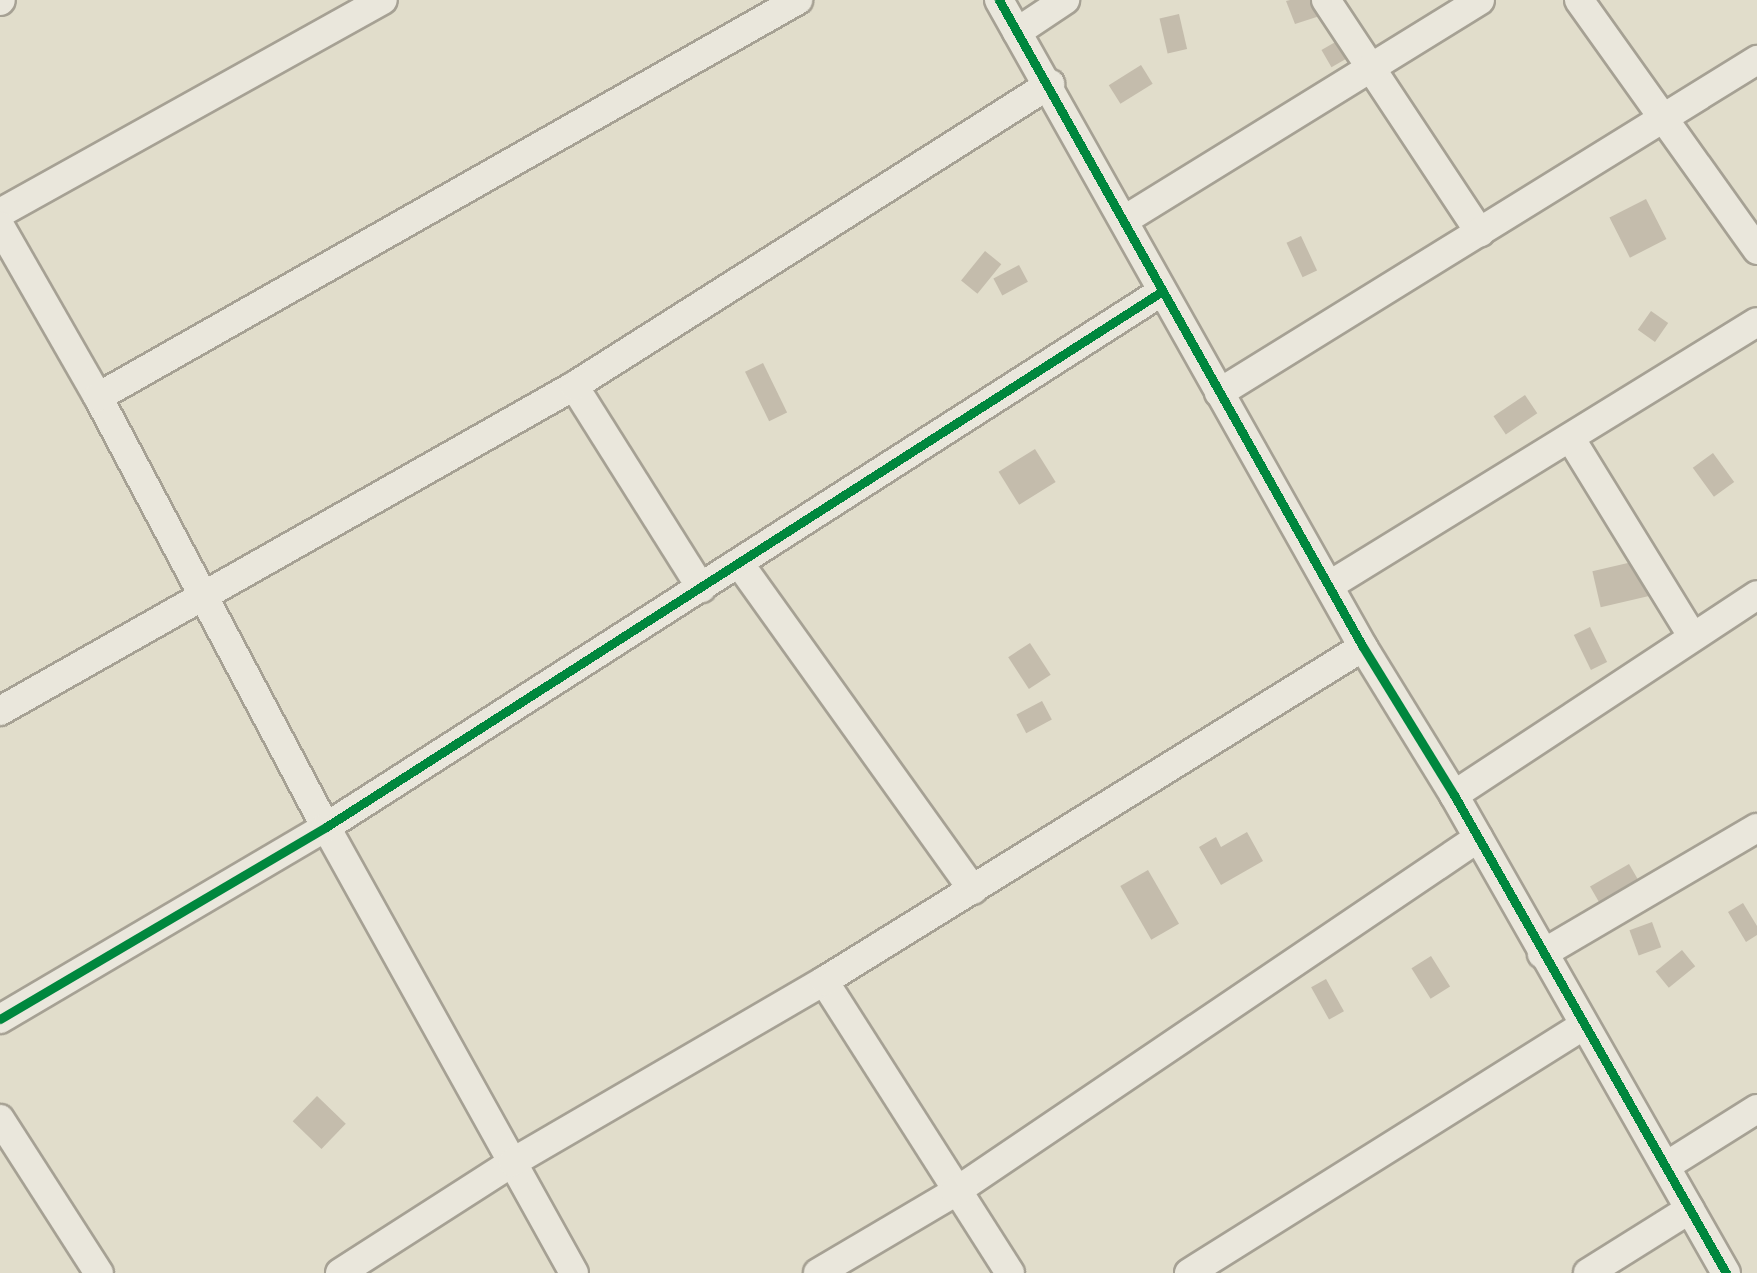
<!DOCTYPE html>
<html>
<head>
<meta charset="utf-8">
<style>
  body { margin:0 }
  #map { position:relative; width:1757px; height:1273px; overflow:hidden; background:#e1ddcb; font-family:"PT Serif",serif }
  div>[style] { position:absolute }
  .building>* { inset:0; background:#c4bcac; transform-origin:0 0 }
  .roads { filter:drop-shadow(2px 0 #a6a194) drop-shadow(-2px 0 #a6a194) drop-shadow(0 2px #a6a194) drop-shadow(0 -2px #a6a194) }
  .street>* { height:28px; margin:-14px; padding:0 14px; transform-origin:14px; border-radius:14px; background:#eae7dc }
  .cycleway>* { height:9px; margin:-4.5px; padding:0 4.5px; transform-origin:4.5px; border-radius:4.5px; background:#00873e }
  span { translate:-50% -50%; white-space:nowrap; text-align:center; line-height:1.15; -webkit-text-stroke:5px #f1edd1; paint-order:stroke }
</style>
</head>
<body>
<div id="map">
  <div class="building">
    <i style="clip-path:polygon(1290px 0,1324px 0,1329px 13px,1295px 24px,1286px 1px)"></i>
    <i style="left:1179px;top:14px;width:36px;height:20px;rotate:77deg"></i>
    <i style="left:1344px;top:37px;width:20px;height:26px;rotate:60deg"></i>
    <i style="left:1141px;top:65px;width:22px;height:38px;rotate:58deg"></i>
    <i style="left:1646px;top:199px;width:45px;height:41px;rotate:63deg"></i>
    <i style="left:1301px;top:236px;width:38px;height:16px;rotate:65deg"></i>
    <i style="left:985px;top:251px;width:21px;height:38px;rotate:39deg"></i>
    <i style="left:1019px;top:265px;width:19px;height:29px;rotate:62deg"></i>
    <i style="left:1651px;top:311px;width:21px;height:23px;rotate:35deg"></i>
    <i style="left:763px;top:363px;width:55px;height:20px;rotate:64deg"></i>
    <i style="left:1525px;top:395px;width:22px;height:38px;rotate:56deg"></i>
    <i style="left:1035px;top:449px;width:39px;height:43px;rotate:58deg"></i>
    <i style="left:1713px;top:453px;width:36px;height:25px;rotate:54deg"></i>
    <i style="left:1645px;top:559px;width:37px;height:54px;rotate:77deg"></i>
    <i style="left:1590px;top:627px;width:39px;height:18px;rotate:64deg"></i>
    <i style="left:1030px;top:643px;width:38px;height:26px;rotate:57deg"></i>
    <i style="left:1042px;top:701px;width:21px;height:29px;rotate:62deg"></i>
    <i style="clip-path:polygon(1247px 832px,1263px 861px,1221px 885px,1199px 847px,1216px 837px,1221px 847px)"></i>
    <i style="left:1629px;top:864px;width:22px;height:45px;rotate:60deg"></i>
    <i style="left:1148px;top:870px;width:62px;height:32px;rotate:60deg"></i>
    <i style="clip-path:polygon(1743px 903px,1757px 926px,1757px 935px,1746px 942px,1728px 912px)"></i>
    <i style="left:1652px;top:922px;width:27px;height:24px;rotate:70deg"></i>
    <i style="left:1682px;top:950px;width:21px;height:34px;rotate:51deg"></i>
    <i style="left:1431px;top:956px;width:36px;height:23px;rotate:58deg"></i>
    <i style="left:1326px;top:979px;width:37px;height:17px;rotate:61deg"></i>
    <i style="left:317px;top:1096px;width:40px;height:35px;rotate:44deg"></i>
  </div>
  <div class="roads">
    <div class="street">
      <i style="left:999px;top:0;width:742px;rotate:60.64deg"></i>
      <i style="left:1363px;top:647px;width:174px;rotate:58.4deg"></i>
      <i style="left:1454px;top:795px;width:550px;rotate:60.36deg"></i>
      <i style="left:1326px;top:0;width:279px;rotate:56.5deg"></i>
      <i style="left:1579px;top:0;width:307px;rotate:54.5deg"></i>
      <i style="left:0;top:1px;width:1px;rotate:-45deg"></i>
      <i style="left:1017px;top:32px;width:58px;rotate:-33.7deg"></i>
      <i style="left:0;top:213px;width:438px;rotate:-29.1deg"></i>
      <i style="left:1126px;top:219px;width:416px;rotate:-31.7deg"></i>
      <i style="left:0;top:226px;width:197px;rotate:60.2deg"></i>
      <i style="left:98px;top:397px;width:487px;rotate:62.1deg"></i>
      <i style="left:326px;top:827px;width:510px;rotate:60.92deg"></i>
      <i style="left:574px;top:386px;width:239px;rotate:57.8deg"></i>
      <i style="left:1219px;top:393px;width:633px;rotate:-31.76deg"></i>
      <i style="left:98px;top:397px;width:805px;rotate:-29.56deg"></i>
      <i style="left:1571px;top:439px;width:231px;rotate:58.4deg"></i>
      <i style="left:739px;top:563px;width:402px;rotate:54.4deg"></i>
      <i style="left:1330px;top:585px;width:501px;rotate:-31.63deg"></i>
      <i style="left:0;top:711px;width:660px;rotate:-29.52deg"></i>
      <i style="left:574px;top:386px;width:564px;rotate:-32.39deg"></i>
      <i style="left:1454px;top:795px;width:363px;rotate:-33.4deg"></i>
      <i style="left:1542px;top:954px;width:249px;rotate:-30.4deg"></i>
      <i style="left:824px;top:981px;width:346px;rotate:57.5deg"></i>
      <i style="left:0;top:1019px;width:378px;rotate:-30.5deg"></i>
      <i style="left:326px;top:827px;width:992px;rotate:-32.65deg"></i>
      <i style="left:0;top:1119px;width:183px;rotate:57.3deg"></i>
      <i style="left:1666px;top:1166px;width:107px;rotate:-32.1deg"></i>
      <i style="left:340px;top:1273px;width:206px;rotate:-32.7deg"></i>
      <i style="left:513px;top:1162px;width:360px;rotate:-30.2deg"></i>
      <i style="left:824px;top:981px;width:634px;rotate:-31.79deg"></i>
      <i style="left:818px;top:1273px;width:159px;rotate:-30.6deg"></i>
      <i style="left:955px;top:1192px;width:632px;rotate:-34.09deg"></i>
      <i style="left:1189px;top:1273px;width:465px;rotate:-32.1deg"></i>
      <i style="left:1588px;top:1273px;width:120px;rotate:-32.1deg"></i>
    </div>
  </div>
  <div class="cycleway">
    <i style="left:999px;top:0;width:742px;rotate:60.64deg"></i>
    <i style="left:1363px;top:647px;width:174px;rotate:58.4deg"></i>
    <i style="left:1454px;top:795px;width:550px;rotate:60.36deg"></i>
    <i style="left:0;top:1019px;width:378px;rotate:-30.5deg"></i>
    <i style="left:326px;top:827px;width:992px;rotate:-32.65deg"></i>
  </div>
</div>
</body>
</html>
